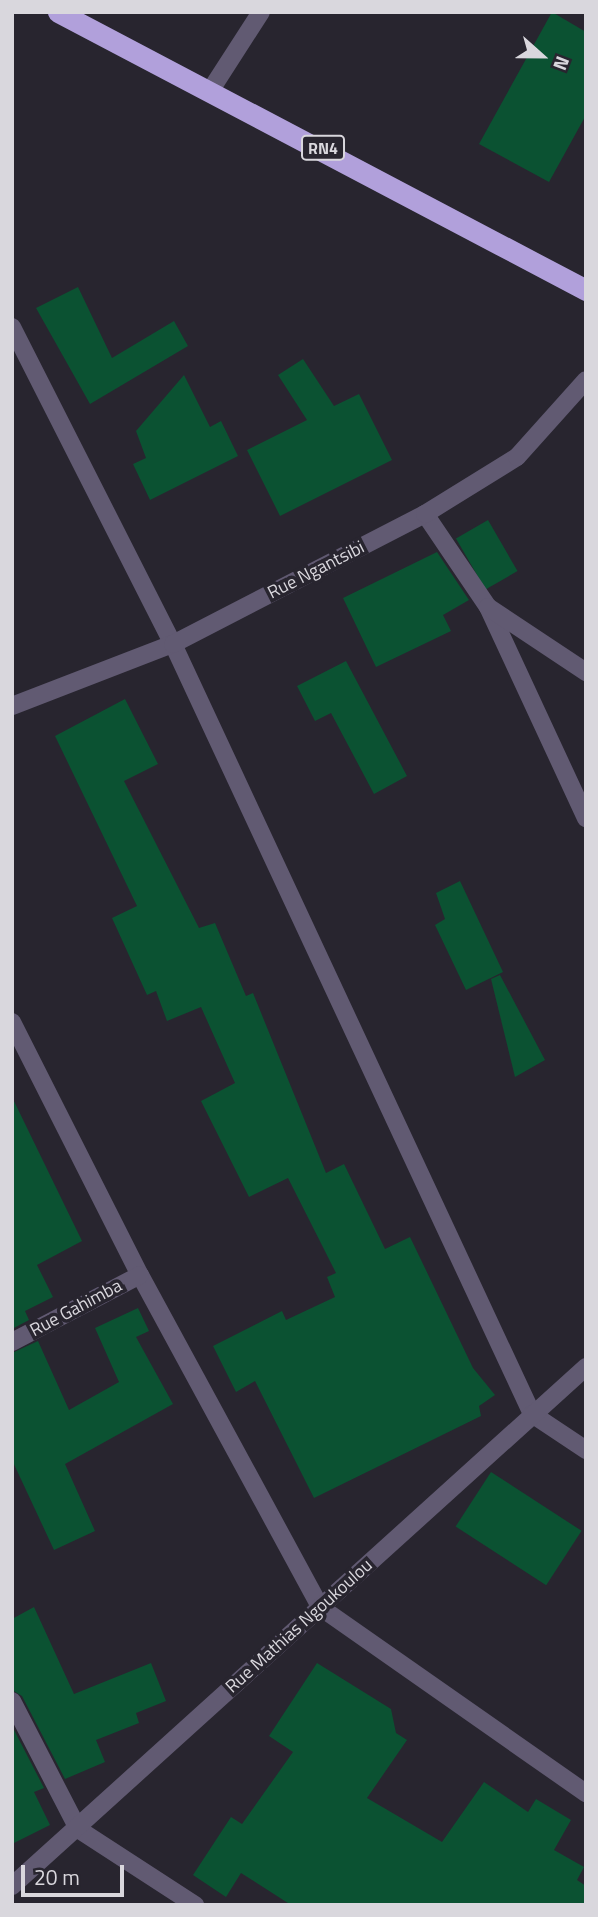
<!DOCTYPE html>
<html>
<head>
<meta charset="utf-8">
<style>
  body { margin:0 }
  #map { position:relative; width:598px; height:1917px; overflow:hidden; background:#28252f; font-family:"Titillium Web",sans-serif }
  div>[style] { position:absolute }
  .building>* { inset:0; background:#0b5232; transform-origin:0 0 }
  .street>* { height:18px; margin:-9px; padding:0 9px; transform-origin:9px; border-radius:9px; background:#615a72 }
  .highway>* { height:21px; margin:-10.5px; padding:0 10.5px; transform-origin:10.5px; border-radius:10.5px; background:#b1a0db }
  span { translate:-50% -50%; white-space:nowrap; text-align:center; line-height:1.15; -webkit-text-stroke:7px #28252f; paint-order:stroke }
  .shield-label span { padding:2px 5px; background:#28252f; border:2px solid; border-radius:5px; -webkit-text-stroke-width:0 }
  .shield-label { font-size:16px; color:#d9d7dd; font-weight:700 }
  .street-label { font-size:18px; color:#d9d7dd }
  .frame { position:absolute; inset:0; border:14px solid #d9d7dd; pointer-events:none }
  .north { position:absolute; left:507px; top:21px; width:70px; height:70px; -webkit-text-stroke:5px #28252f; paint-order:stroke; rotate:111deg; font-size:19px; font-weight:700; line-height:28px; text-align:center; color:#d9d7dd }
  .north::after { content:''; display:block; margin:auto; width:24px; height:32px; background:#d9d7dd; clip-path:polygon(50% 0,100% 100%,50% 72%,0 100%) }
  .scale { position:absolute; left:21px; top:1865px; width:103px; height:32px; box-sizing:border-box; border:4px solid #d9d7dd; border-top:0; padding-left:9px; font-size:21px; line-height:24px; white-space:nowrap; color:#d9d7dd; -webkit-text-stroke:5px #28252f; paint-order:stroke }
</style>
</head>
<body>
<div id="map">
  <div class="building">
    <i style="clip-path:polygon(552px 12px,586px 32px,586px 115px,549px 182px,479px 144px)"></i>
    <i style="clip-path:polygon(78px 287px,112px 358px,174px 321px,188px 346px,90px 404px,36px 308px)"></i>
    <i style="clip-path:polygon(303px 359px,334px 406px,359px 394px,392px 460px,280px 516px,247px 450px,307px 420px,278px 375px)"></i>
    <i style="clip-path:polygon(184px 375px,210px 427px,221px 421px,238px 456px,150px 500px,133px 464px,146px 458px,136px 431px)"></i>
    <i style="left:488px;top:520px;width:59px;height:37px;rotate:60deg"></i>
    <i style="clip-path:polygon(437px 552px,469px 600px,443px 615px,451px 631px,376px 667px,343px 598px)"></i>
    <i style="clip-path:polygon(346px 661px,407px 776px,374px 794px,331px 713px,315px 721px,297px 686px)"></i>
    <i style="clip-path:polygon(125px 699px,158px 764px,124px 781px,199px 928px,215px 923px,246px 996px,253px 993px,326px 1173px,344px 1164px,385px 1249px,410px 1237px,473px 1368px,495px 1395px,479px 1406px,481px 1416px,314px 1498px,255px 1381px,236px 1392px,213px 1346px,282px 1311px,286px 1320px,335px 1297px,327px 1277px,336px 1273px,288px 1178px,249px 1197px,201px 1101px,235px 1083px,201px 1007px,167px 1021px,156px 991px,147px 995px,112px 918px,137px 906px,55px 736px)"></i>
    <i style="clip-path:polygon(460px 881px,503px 972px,466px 990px,435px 925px,445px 919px,436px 893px)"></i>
    <i style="clip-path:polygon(500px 975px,545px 1060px,515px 1077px,491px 979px)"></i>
    <i style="clip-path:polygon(12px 1097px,82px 1241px,37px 1265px,53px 1297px,25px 1311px,29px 1320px,12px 1329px)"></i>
    <i style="clip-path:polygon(138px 1308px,149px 1331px,136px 1337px,173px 1404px,65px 1464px,95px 1531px,54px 1550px,12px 1460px,12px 1353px,38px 1341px,69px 1410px,119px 1382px,95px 1328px)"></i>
    <i style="left:491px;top:1472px;width:108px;height:65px;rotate:33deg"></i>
    <i style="clip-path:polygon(34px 1607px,74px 1694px,151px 1663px,166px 1701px,136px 1713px,139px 1723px,96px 1740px,105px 1762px,65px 1779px,22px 1696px,12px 1690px,12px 1619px)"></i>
    <i style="clip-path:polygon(317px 1663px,391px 1709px,396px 1733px,407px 1740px,367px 1798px,442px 1842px,484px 1782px,528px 1812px,536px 1799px,571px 1820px,554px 1850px,584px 1867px,577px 1880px,586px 1886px,586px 1905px,291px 1905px,241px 1873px,226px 1897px,193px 1875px,231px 1817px,242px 1824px,293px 1752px,269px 1736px)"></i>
    <i style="clip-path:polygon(12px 1726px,44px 1788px,34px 1792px,50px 1825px,12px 1844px)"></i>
  </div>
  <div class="street">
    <i style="left:212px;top:88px;width:90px;rotate:-57.2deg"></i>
    <i style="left:12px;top:327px;width:356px;rotate:63.1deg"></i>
    <i style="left:173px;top:644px;width:850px;rotate:65deg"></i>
    <i style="left:532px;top:1414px;width:65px;rotate:33.7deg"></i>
    <i style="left:425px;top:514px;width:112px;rotate:55.9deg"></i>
    <i style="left:488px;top:607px;width:233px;rotate:65.1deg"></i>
    <i style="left:488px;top:607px;width:118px;rotate:33.6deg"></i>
    <i style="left:12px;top:706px;width:173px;rotate:-21.1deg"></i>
    <i style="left:173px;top:644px;width:284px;rotate:-27.3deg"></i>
    <i style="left:425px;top:514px;width:108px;rotate:-31.8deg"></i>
    <i style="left:517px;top:457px;width:103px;rotate:-48.1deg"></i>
    <i style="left:12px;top:1022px;width:284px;rotate:63.2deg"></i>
    <i style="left:140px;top:1275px;width:378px;rotate:61.5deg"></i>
    <i style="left:320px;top:1607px;width:325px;rotate:35deg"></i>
    <i style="left:12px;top:1342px;width:144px;rotate:-27.6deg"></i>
    <i style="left:12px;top:1701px;width:144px;rotate:62.7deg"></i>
    <i style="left:78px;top:1829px;width:140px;rotate:33deg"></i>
    <i style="left:12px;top:1886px;width:774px;rotate:-42.12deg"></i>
  </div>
  <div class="highway">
    <i style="left:58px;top:12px;width:597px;rotate:27.77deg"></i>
  </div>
  <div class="shield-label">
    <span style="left:323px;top:148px">RN4</span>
  </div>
  <div class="street-label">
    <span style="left:316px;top:570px;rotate:-27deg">Rue Ngantsibi</span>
    <span style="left:76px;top:1308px;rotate:-28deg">Rue Gahimba</span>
    <span style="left:299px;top:1626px;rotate:-42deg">Rue Mathias Ngoukoulou</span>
  </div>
  <div class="frame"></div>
  <div class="north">N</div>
  <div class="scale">20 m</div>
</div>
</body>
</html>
